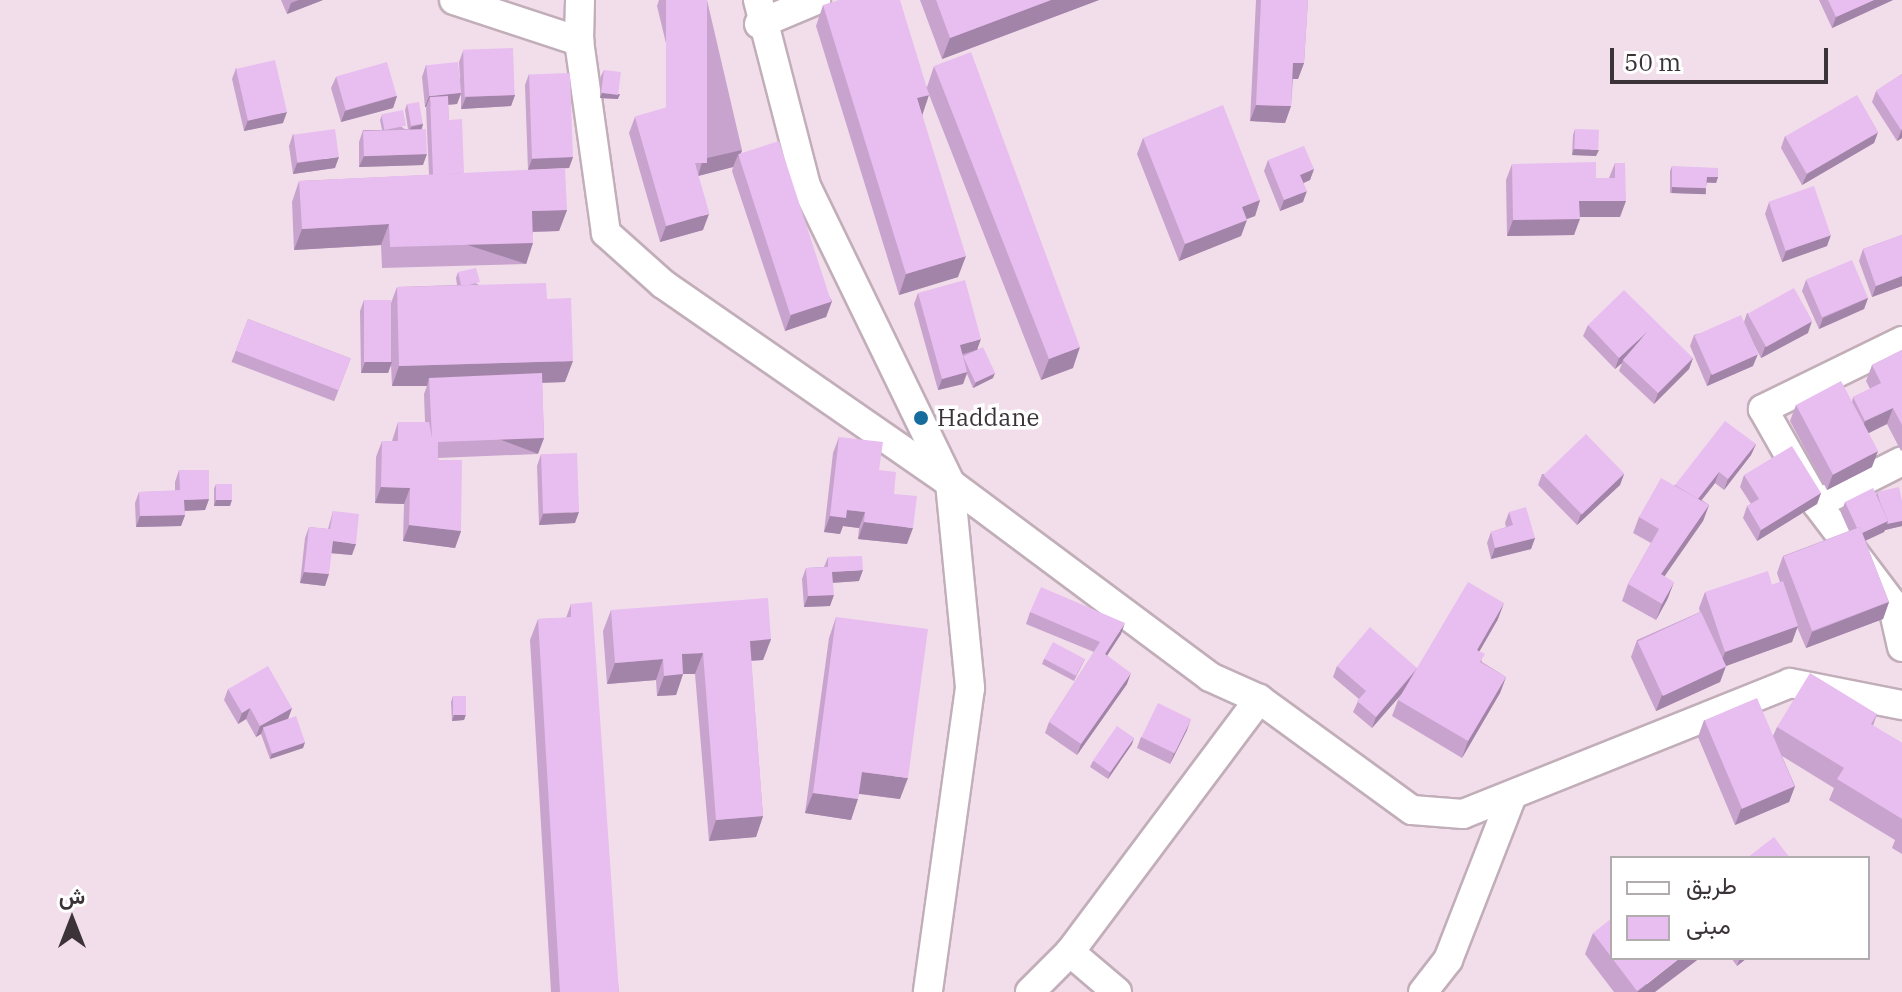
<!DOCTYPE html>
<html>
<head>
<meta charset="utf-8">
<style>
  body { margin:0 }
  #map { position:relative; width:1902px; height:992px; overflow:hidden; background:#f2deea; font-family:"IBM Plex Serif",Vazirmatn,serif }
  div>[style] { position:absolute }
  .roads { filter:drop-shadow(2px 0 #c1aeb9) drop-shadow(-2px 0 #c1aeb9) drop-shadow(0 2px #c1aeb9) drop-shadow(0 -2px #c1aeb9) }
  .street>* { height:28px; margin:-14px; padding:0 14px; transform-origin:14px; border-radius:14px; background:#fff }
  .wall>* { inset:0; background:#c8a3ce; transform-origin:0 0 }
  .shaded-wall>* { inset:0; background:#a284a8; transform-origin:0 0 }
  .building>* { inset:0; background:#e8bdf0; transform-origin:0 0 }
  .dots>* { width:22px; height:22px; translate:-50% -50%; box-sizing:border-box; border:4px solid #fff; border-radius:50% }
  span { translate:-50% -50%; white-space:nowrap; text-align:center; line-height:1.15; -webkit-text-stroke:7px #fff; paint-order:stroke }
  .poi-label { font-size:24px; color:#3b3338 }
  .left { translate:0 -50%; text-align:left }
  .legend { position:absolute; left:1610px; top:856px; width:260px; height:104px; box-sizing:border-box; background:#fff; border:2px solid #b1adaf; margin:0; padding:10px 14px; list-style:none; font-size:24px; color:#3b3338 }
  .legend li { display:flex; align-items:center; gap:16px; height:40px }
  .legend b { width:40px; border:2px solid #b1adaf }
  .north { position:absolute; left:32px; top:880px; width:80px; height:80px; -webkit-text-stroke:6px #fff; paint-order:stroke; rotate:0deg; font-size:22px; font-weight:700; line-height:32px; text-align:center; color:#3b3338 }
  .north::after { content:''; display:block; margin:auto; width:28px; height:36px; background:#3b3338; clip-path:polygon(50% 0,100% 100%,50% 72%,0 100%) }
  .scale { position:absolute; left:1610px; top:48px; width:218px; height:36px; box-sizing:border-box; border:4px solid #3b3338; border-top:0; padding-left:10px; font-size:24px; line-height:28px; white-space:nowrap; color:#3b3338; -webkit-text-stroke:6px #fff; paint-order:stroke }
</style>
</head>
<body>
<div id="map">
  <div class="roads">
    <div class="street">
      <i style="left:454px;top:0;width:132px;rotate:18.2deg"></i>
      <i style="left:579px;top:41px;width:194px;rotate:82deg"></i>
      <i style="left:606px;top:233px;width:76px;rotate:41.8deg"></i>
      <i style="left:663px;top:284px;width:349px;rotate:34.7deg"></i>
      <i style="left:950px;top:483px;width:324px;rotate:36.7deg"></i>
      <i style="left:1210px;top:677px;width:54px;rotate:24.2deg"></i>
      <i style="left:1259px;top:699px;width:189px;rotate:36deg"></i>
      <i style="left:1412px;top:810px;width:51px;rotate:4.5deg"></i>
      <i style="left:1463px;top:814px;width:352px;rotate:-21.8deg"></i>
      <i style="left:1790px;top:683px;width:114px;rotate:11.1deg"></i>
      <i style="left:758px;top:0;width:192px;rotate:75.5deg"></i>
      <i style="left:806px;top:186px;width:330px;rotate:64.1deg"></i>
      <i style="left:950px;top:483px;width:206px;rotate:84.4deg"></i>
      <i style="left:970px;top:688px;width:307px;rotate:97.9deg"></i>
      <i style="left:759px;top:24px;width:62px;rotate:-22.8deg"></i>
      <i style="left:579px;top:41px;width:41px;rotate:-88.6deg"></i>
      <i style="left:1902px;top:341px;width:155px;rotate:153.9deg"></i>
      <i style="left:1763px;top:409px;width:109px;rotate:60.4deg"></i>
      <i style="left:1817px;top:504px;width:124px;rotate:52.9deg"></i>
      <i style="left:1892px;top:603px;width:45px;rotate:77.2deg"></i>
      <i style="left:1817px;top:504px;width:95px;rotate:-26.8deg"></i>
      <i style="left:1030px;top:992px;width:57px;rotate:-45deg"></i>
      <i style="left:1117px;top:992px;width:62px;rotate:-139.6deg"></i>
      <i style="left:1070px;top:952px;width:316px;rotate:-53.2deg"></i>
      <i style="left:1423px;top:992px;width:41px;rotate:-52deg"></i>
      <i style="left:1448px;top:960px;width:176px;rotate:-68.7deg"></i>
    </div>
  </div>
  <div class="wall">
    <i style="clip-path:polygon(281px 0,323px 0,287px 14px)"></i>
    <i style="clip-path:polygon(659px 0,707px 0,742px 150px,741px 154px,832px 301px,826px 317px,785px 331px,732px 171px,733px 167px,698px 176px,703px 230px,660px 242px,629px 133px,635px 117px,696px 168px,657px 6px)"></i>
    <i style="clip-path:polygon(920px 0,1099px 0,942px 59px)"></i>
    <i style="clip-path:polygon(1256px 0,1308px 0,1304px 63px,1298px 79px,1293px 79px,1291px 106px,1285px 123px,1250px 121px)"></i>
    <i style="clip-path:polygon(1819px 0,1893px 0,1832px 28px)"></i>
    <i style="clip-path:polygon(823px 5px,927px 87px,934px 66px,1073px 368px,1041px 380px,928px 92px,922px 114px,958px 277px,899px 295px,816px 26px)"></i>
    <i style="clip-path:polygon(463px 51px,515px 95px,511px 106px,461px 109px,461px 94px,457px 104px,448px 105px,449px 120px,464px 173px,567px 210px,559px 231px,533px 232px,526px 264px,382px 268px,381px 245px,294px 250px,292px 202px,299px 181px,429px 175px,426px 107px,425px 107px,422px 77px,426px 65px,460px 79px,459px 62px)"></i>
    <i style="clip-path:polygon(236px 68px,283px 123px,244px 131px,232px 79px)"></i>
    <i style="clip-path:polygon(604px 70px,618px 99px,600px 98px,601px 76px)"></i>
    <i style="clip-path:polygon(529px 74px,573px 157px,569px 168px,528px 170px,525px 85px)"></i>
    <i style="clip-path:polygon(1902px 74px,1902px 138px,1897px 141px,1872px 102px,1876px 91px)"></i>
    <i style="clip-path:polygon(336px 77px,397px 96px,393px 108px,341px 122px,331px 88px)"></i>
    <i style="clip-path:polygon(407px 104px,423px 124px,422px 129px,423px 165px,359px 167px,359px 142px,363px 130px,382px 130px,380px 120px,382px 115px,405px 129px,408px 129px,405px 110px)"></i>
    <i style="clip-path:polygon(1575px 129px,1596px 156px,1572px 155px,1573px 135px)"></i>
    <i style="clip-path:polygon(1878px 132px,1874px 143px,1802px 185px,1781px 148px,1785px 136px)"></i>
    <i style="clip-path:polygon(293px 134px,335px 168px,293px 174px,289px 146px)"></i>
    <i style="clip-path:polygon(1143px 138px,1260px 200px,1255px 216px,1247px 219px,1241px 236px,1179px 261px,1137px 154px)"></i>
    <i style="clip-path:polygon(1268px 160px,1314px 169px,1310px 180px,1304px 183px,1303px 202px,1280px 211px,1264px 171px)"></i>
    <i style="clip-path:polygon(1615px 163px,1620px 217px,1579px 217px,1574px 235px,1507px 236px,1506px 180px,1512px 164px,1596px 178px,1609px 178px)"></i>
    <i style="clip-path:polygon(1672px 166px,1718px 177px,1716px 183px,1707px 183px,1704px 194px,1670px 193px,1670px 171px)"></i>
    <i style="clip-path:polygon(1769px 202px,1827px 246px,1782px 262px,1765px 214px)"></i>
    <i style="clip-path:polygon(1902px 235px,1902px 286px,1872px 297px,1859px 261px,1863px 249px)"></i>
    <i style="clip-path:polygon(458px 272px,479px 285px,547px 299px,565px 382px,542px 383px,544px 438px,538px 454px,438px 458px,461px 531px,455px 548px,403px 541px,404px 504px,375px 503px,376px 457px,382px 441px,392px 441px,398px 422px,425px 422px,424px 394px,427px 386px,392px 386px,391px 365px,388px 373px,361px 373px,360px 311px,364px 300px,391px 303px,397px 287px,457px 285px,456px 278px)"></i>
    <i style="clip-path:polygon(1806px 280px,1868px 298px,1864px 309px,1819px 329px,1802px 291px)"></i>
    <i style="clip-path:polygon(918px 293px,978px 349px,993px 378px,973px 388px,967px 374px,963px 384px,938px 390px,914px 304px)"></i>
    <i style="clip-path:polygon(1747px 313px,1808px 333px,1761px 358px,1749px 335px,1753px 366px,1707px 386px,1690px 346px,1694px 335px,1744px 322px)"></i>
    <i style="left:248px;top:319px;width:110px;height:46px;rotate:21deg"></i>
    <i style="clip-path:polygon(1588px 325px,1693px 358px,1689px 369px,1654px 404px,1619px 371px,1622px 363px,1615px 369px,1583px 336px)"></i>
    <i style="clip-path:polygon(1902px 350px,1902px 450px,1901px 451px,1887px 424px,1868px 433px,1872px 467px,1827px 490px,1790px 421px,1796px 405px,1852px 402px,1853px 397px,1870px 389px,1866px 381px,1872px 365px)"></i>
    <i style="clip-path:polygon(839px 437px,879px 470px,894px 494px,907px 544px,858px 539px,859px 528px,843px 526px,840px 534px,824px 532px,833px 453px)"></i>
    <i style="clip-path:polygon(1756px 444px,1751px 455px,1724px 490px,1715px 483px,1702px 500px,1709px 505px,1703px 521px,1664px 576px,1668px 598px,1656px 620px,1622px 601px,1628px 584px,1651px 543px,1633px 533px,1639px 517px,1675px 485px)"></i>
    <i style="clip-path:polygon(541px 454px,575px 523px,539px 525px,537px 466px)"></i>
    <i style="clip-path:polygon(179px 470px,209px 499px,205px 510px,185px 511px,185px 515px,181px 526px,136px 527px,135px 503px,139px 492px,175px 491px,175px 482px)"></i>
    <i style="clip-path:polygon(1542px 474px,1624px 474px,1620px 485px,1577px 525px,1538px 485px)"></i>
    <i style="clip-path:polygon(1744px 475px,1821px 493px,1817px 504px,1757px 541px,1743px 518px,1747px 506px,1751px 504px,1740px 487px)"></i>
    <i style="clip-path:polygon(216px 484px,230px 506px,214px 506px,214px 489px)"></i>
    <i style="clip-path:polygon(1877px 492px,1902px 501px,1902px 526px,1885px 530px,1884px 532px,1865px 541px,1889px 602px,1883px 619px,1806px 648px,1797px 627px,1792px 642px,1726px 666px,1720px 682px,1656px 711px,1631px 657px,1637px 640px,1700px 612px,1699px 608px,1705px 592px,1772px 585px,1780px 582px,1777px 573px,1783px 556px,1849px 531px,1841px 513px,1845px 502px,1876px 495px)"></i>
    <i style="clip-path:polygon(333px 511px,352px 555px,331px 553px,325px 586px,300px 583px,305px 538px,309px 527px,328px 529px)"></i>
    <i style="clip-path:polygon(1509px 512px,1535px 538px,1531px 549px,1491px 559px,1487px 543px,1491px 532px,1506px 527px,1505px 523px)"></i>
    <i style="clip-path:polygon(828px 557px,859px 581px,833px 583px,830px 606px,804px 607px,802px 579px,806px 568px,824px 567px)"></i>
    <i style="clip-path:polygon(571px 604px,619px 992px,551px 992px,530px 640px,538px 619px,566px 618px)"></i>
    <i style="clip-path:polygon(611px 610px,771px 639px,763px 660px,751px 661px,763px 816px,756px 837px,709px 841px,695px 674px,683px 674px,676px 695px,657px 696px,656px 680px,607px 684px,603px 631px)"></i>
    <i style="clip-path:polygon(1030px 612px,1121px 634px,1107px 655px,1127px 684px,1077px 755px,1045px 733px,1049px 722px,1094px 652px,1026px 624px)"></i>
    <i style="clip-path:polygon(836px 617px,900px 799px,859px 794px,851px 820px,805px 813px,829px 638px)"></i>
    <i style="clip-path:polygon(1498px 619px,1479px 652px,1482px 662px,1506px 677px,1500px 693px,1462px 758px,1392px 716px,1398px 700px,1402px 693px,1372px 728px,1353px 712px,1359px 699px,1333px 677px,1337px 666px,1417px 668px)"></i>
    <i style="clip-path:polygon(1044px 659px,1085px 659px,1074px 681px,1042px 664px)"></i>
    <i style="clip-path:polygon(228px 689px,292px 708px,288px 719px,305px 742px,303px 748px,270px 759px,261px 734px,256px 737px,246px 719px,238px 724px,224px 700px)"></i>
    <i style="clip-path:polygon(453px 696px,466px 714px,464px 720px,452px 721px,451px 702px)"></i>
    <i style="clip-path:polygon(1877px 714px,1873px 726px,1902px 743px,1902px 854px,1892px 848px,1895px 840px,1829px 800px,1834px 788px,1782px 756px,1795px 786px,1789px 802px,1735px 825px,1698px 737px,1704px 720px,1773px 736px,1777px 727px)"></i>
    <i style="clip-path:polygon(1187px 730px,1170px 764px,1137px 748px,1141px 737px)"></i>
    <i style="clip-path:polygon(1132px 744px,1108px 779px,1090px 767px,1093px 761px)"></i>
    <i style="clip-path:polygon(1593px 933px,1655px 992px,1614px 992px,1585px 954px)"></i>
    <i style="clip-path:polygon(1731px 958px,1747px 958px,1737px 966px)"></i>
  </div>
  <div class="shaded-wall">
    <i style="clip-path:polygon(299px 0,323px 0,287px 14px,291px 3px)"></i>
    <i style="clip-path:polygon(1051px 0,1099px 0,942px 59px,950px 38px)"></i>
    <i style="clip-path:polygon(1874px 0,1893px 0,1832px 28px,1836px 17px)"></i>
    <i style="clip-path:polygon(1293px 63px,1304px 63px,1298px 79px,1287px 79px)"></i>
    <i style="clip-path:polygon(461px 93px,457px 104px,430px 106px,430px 97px,426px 107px,425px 107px,429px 96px)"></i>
    <i style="clip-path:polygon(602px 93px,620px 94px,618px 99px,600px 98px)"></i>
    <i style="clip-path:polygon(515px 95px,511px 106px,461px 109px,466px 97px)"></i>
    <i style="clip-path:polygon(929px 95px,922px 116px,917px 98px)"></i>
    <i style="clip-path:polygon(397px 96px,393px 108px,341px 122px,345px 111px)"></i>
    <i style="clip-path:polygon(1256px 105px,1291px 106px,1285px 123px,1250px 121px)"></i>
    <i style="clip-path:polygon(287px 112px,283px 123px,244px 131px,248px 120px)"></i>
    <i style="clip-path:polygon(423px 124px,421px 130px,409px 132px,411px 127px)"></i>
    <i style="clip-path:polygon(1902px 129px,1902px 138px,1897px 141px)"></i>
    <i style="clip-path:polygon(1878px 132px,1874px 143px,1802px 185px,1807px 174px)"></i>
    <i style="clip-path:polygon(1574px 149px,1599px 150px,1596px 156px,1572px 155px)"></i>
    <i style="clip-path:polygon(742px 150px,739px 158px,738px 155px,733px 167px,698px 176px,703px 159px)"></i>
    <i style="clip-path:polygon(427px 154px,423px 165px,359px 167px,364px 156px)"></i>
    <i style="clip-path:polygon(339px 157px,335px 168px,293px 174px,297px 163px)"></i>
    <i style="clip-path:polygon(573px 157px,569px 168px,528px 170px,532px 159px)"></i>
    <i style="clip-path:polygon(1314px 169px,1310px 180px,1296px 186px,1300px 175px)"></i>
    <i style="clip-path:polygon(1707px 177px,1718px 177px,1716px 183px,1705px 182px)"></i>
    <i style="left:1672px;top:187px;width:34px;height:6px;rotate:2deg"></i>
    <i style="clip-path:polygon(1307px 191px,1303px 202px,1280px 211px,1284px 200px)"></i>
    <i style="clip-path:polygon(1260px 200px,1255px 216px,1236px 223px,1242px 207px)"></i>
    <i style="clip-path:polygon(1579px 201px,1626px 201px,1620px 217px,1573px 217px)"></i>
    <i style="clip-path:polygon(567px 210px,559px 231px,524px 232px,532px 211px)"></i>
    <i style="clip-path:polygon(709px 214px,703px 230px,660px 242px,666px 226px)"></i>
    <i style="clip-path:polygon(1580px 219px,1574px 235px,1507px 236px,1513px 220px)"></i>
    <i style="clip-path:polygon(1247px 220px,1241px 236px,1179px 261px,1185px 244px)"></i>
    <i style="clip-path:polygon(389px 224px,381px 245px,294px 250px,302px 229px)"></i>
    <i style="clip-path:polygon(1831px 235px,1827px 246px,1782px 262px,1786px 251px)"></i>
    <i style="left:533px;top:243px;width:22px;height:143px;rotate:108deg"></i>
    <i style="clip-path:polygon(966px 256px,958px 277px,899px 295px,906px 274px)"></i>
    <i style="clip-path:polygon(1902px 276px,1902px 286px,1872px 297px,1876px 286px)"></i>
    <i style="clip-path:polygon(1868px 298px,1864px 309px,1819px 329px,1823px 318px)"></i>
    <i style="clip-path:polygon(832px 301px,826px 317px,785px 331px,791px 315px)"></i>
    <i style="clip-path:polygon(1812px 321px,1808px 333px,1761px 358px,1765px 347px)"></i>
    <i style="clip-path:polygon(1649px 330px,1623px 360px,1622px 363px,1615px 369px,1619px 358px)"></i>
    <i style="clip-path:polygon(981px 339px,977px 350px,956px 356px,960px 345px)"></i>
    <i style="clip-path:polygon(1080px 347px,1073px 368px,1041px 380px,1049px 359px)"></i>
    <i style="clip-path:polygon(1758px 354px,1753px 366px,1707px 386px,1711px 374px)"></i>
    <i style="clip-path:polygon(1693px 358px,1689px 369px,1654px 404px,1658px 393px)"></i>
    <i style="clip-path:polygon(573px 361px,565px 382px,430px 386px,429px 378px,427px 386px,392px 386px,399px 366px)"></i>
    <i style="clip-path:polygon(365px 362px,392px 362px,388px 373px,361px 373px)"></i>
    <i style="clip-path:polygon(967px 372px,963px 384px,938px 390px,942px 379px)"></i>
    <i style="clip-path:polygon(995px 373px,993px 378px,973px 388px,976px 382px)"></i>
    <i style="clip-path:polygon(1893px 408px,1887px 424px,1859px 438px,1865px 421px)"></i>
    <i style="left:544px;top:438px;width:17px;height:106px;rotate:111deg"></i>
    <i style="clip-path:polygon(1756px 444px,1751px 455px,1724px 490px,1728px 479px)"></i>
    <i style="clip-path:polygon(1878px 451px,1872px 467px,1827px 490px,1833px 474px)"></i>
    <i style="clip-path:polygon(1719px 472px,1715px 483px,1691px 513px,1695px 502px)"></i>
    <i style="clip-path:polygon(1624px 474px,1620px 485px,1577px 525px,1581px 514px)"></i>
    <i style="clip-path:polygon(381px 487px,410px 488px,404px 504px,375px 503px)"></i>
    <i style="clip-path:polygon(1821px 493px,1817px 504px,1757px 541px,1761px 530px)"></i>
    <i style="clip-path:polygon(209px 499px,205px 510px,180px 511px,184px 500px)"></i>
    <i style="clip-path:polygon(216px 500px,232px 500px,230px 506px,214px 506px)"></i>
    <i style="clip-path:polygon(1709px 505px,1703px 521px,1655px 590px,1661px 574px)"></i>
    <i style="clip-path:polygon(847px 510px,865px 512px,859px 528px,843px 526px,840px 534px,824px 532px,830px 516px)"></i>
    <i style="clip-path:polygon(579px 512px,575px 523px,539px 525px,543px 514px)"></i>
    <i style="clip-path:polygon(185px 515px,181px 526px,136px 527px,140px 516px)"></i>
    <i style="clip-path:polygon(1888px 521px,1902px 521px,1902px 526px,1885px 530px,1884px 532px,1856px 545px,1860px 534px)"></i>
    <i style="clip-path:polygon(864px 522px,913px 528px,907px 544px,858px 539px)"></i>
    <i style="clip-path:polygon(409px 525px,461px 531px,455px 548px,403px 541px)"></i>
    <i style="clip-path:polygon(1535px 538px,1531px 549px,1491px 559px,1495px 548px)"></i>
    <i style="clip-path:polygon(333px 541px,356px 544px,352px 555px,329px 553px)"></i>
    <i style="clip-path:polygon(863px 570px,859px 581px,828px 583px,832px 572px)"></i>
    <i style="clip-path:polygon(304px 572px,329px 574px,325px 586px,300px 583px)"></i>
    <i style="clip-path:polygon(1674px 582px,1668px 598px,1656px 620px,1662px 604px)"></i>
    <i style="clip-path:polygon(834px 595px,830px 606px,804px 607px,808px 596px)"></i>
    <i style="clip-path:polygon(1889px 602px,1883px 619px,1806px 648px,1812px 632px)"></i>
    <i style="clip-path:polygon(1504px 603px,1498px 619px,1471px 666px,1477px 650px)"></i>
    <i style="clip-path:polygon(1125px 623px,1121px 634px,1101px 665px,1105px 654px)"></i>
    <i style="clip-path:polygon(1798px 626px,1792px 642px,1726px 666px,1720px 682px,1656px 711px,1662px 695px,1719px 668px,1725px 652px)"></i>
    <i style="clip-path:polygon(771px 639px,763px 660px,742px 661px,750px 641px)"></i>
    <i style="clip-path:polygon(703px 653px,695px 674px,683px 674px,676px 695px,657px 696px,664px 676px,682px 654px)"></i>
    <i style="clip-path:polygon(663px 659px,656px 680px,607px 684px,615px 663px)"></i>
    <i style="clip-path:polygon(1418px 668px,1414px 680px,1372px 728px,1376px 717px)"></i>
    <i style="clip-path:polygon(1131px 673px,1127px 684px,1077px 755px,1081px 744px)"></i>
    <i style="clip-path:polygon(1506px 677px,1500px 693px,1462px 758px,1468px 741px)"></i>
    <i style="clip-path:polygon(250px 708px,246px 719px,238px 724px,242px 713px)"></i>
    <i style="clip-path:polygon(292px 708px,288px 719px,263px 729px,261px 734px,256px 737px,260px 726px)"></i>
    <i style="clip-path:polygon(466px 714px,464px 720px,452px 721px,454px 715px)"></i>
    <i style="clip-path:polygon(1191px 719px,1187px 730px,1170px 764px,1174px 753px)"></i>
    <i style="clip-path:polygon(1134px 738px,1132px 744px,1108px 779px,1110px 773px)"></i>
    <i style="clip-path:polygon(305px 742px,303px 748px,270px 759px,272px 753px)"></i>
    <i style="clip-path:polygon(862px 772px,908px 778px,900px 799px,854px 793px)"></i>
    <i style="clip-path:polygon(1795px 786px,1789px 802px,1735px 825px,1741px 809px)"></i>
    <i style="clip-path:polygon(813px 793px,858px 799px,851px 820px,805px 813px)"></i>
    <i style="clip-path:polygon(763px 816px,756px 837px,709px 841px,716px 820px)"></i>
    <i style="clip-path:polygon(1680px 958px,1700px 958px,1655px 992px,1637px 992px)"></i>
    <i style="clip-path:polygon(1740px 958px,1747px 958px,1737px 966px)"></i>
  </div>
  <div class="building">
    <i style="left:666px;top:0;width:41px;height:163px"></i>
    <i style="clip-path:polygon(839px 0,900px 0,929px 95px,917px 98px,966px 256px,906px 274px,823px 5px)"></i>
    <i style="clip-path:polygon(936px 0,1051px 0,950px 38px)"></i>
    <i style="clip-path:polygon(1261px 0,1308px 0,1304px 63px,1293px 63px,1291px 106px,1256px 105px)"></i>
    <i style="clip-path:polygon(1828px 0,1874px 0,1836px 17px)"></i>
    <i style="left:513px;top:48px;width:47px;height:50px;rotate:88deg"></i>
    <i style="clip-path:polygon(971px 52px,1080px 347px,1049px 359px,934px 66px)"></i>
    <i style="left:275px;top:60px;width:53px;height:40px;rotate:77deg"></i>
    <i style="left:387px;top:62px;width:35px;height:53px;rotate:74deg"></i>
    <i style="left:458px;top:62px;width:31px;height:32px;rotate:84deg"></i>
    <i style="left:604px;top:70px;width:17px;height:23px;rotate:7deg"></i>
    <i style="left:570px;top:73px;width:84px;height:41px;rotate:88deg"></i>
    <i style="clip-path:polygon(1902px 74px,1902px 129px,1901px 130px,1876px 91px)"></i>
    <i style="left:1857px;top:95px;width:43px;height:83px;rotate:60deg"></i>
    <i style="clip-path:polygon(448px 96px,449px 120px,462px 119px,464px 173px,433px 175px,430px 97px)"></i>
    <i style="left:419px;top:102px;width:22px;height:12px;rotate:80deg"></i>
    <i style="left:678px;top:104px;width:114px;height:45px;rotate:74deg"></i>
    <i style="clip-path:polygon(1223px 105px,1260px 200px,1242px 207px,1247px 220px,1185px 244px,1143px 138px)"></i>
    <i style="left:403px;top:110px;width:16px;height:22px;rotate:79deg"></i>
    <i style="left:335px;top:129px;width:28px;height:42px;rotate:82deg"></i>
    <i style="left:426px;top:129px;width:25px;height:63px;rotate:88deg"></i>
    <i style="left:1575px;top:129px;width:24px;height:20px;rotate:2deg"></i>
    <i style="left:779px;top:141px;width:169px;height:43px;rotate:72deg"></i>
    <i style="clip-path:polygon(1304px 146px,1314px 169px,1300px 175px,1307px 191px,1284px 200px,1268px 160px)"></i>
    <i style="clip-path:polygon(1596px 162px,1596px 178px,1615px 178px,1615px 163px,1625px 163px,1626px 201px,1579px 201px,1580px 219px,1513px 220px,1512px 164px)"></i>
    <i style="clip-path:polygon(1672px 166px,1718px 168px,1718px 177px,1707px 177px,1706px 188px,1672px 187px)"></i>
    <i style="clip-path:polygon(565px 168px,567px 210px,532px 211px,533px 243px,390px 247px,389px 224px,302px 229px,299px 181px)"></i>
    <i style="left:1814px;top:186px;width:52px;height:48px;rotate:71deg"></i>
    <i style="clip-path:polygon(1902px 235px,1902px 276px,1876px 286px,1863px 249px)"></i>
    <i style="left:1852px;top:260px;width:41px;height:50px;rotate:67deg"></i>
    <i style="clip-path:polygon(476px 268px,480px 282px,469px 285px,461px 285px,458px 272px)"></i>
    <i style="clip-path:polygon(965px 280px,981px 339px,960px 345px,967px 372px,942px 379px,918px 293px)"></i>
    <i style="clip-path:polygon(546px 283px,547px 299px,571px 298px,573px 361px,399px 366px,397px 287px)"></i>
    <i style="left:1794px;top:288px;width:38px;height:53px;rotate:61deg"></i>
    <i style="clip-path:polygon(1624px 290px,1693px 358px,1658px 393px,1623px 360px,1649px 330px,1619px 358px,1588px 325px)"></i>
    <i style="left:364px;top:300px;width:27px;height:62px"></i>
    <i style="left:1741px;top:315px;width:43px;height:51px;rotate:66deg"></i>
    <i style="left:248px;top:319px;width:110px;height:34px;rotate:21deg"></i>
    <i style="left:983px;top:347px;width:29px;height:22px;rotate:65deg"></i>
    <i style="clip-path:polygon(1902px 350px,1902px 425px,1893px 408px,1865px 421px,1853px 397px,1881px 383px,1872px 365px)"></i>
    <i style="clip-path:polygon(542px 373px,544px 438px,438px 442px,438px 460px,462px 460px,461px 531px,409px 525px,410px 488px,381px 487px,382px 441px,398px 441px,398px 422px,429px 422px,432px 438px,429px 378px)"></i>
    <i style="left:1841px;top:381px;width:79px;height:51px;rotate:62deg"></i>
    <i style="clip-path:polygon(1725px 421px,1756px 444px,1728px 479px,1719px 472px,1698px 499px,1675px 485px)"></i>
    <i style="left:1586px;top:434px;width:55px;height:59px;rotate:46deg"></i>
    <i style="clip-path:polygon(839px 437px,883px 442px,879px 470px,896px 472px,894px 494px,917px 496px,913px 528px,864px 522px,865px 512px,847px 510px,846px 518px,830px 516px)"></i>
    <i style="clip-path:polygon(1792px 446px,1821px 493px,1761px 530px,1747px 506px,1759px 499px,1744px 475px)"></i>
    <i style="left:577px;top:453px;width:59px;height:36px;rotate:88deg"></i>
    <i style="clip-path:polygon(179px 470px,209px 470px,209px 499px,184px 500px,185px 515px,140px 516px,139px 492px,180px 490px)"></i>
    <i style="clip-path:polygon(1661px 478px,1709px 505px,1661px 574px,1674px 582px,1662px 604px,1628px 584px,1659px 529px,1639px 517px)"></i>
    <i style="left:216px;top:484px;width:16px;height:16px"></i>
    <i style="clip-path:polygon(1899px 487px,1902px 501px,1902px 521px,1887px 524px,1888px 521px,1880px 502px,1877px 492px)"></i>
    <i style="clip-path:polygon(1873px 488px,1888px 521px,1862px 533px,1860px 527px,1857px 528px,1845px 502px)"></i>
    <i style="clip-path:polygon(1526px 507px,1535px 538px,1495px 548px,1491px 532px,1513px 525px,1509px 512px)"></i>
    <i style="clip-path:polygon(333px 511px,359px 514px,356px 544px,333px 541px,329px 574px,304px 572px,309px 527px,330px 529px)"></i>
    <i style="left:1860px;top:527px;width:80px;height:82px;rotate:69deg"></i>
    <i style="clip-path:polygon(862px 556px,863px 570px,832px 572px,834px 595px,808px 596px,806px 568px,828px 567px,828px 557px)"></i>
    <i style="clip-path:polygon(1768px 571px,1772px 585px,1783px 581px,1798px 626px,1725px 652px,1705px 592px)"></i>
    <i style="clip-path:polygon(1468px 582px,1504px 603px,1477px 650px,1485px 654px,1480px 662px,1506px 677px,1468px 741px,1398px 700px)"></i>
    <i style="clip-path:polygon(1041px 587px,1125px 623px,1105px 654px,1131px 673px,1081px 744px,1049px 722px,1100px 642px,1030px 612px)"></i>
    <i style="clip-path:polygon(768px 598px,771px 639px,750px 641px,763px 816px,716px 820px,703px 653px,682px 654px,683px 674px,664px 676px,663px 659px,615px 663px,611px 610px)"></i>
    <i style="clip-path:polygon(592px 602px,619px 992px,560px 992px,538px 619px,571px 617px,571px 604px)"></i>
    <i style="left:1701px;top:612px;width:60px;height:70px;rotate:65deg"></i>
    <i style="clip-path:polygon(836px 617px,928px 629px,908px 778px,862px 772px,858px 799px,813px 793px)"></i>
    <i style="clip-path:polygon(1370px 627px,1417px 668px,1376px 717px,1357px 701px,1366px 691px,1337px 666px)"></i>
    <i style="left:1053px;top:642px;width:36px;height:19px;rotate:28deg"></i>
    <i style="clip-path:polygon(268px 666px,292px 708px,260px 726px,250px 708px,242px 713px,228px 689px)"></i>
    <i style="clip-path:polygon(1810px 673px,1877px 714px,1871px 724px,1902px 743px,1902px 819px,1837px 779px,1844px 768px,1777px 727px)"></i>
    <i style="left:453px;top:696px;width:13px;height:19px"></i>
    <i style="left:1757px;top:698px;width:96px;height:57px;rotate:67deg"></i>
    <i style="left:1158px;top:703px;width:37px;height:38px;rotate:26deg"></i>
    <i style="left:296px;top:716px;width:28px;height:35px;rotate:71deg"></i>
    <i style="left:1117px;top:726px;width:21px;height:42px;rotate:35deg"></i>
    <i style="clip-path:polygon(1774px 837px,1790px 858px,1747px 858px)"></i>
    <i style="clip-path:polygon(1612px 918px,1612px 958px,1680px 958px,1637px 991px,1593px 933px)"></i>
  </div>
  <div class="dots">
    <i style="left:921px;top:418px;background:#166d9d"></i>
  </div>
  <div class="poi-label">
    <span class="left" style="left:937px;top:418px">Haddane</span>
  </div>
  <ul class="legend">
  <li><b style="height:10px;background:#fff"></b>طريق</li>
  <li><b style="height:22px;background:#e8bdf0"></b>مبنى</li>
  </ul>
  <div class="north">ش</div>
  <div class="scale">50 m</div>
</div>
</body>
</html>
